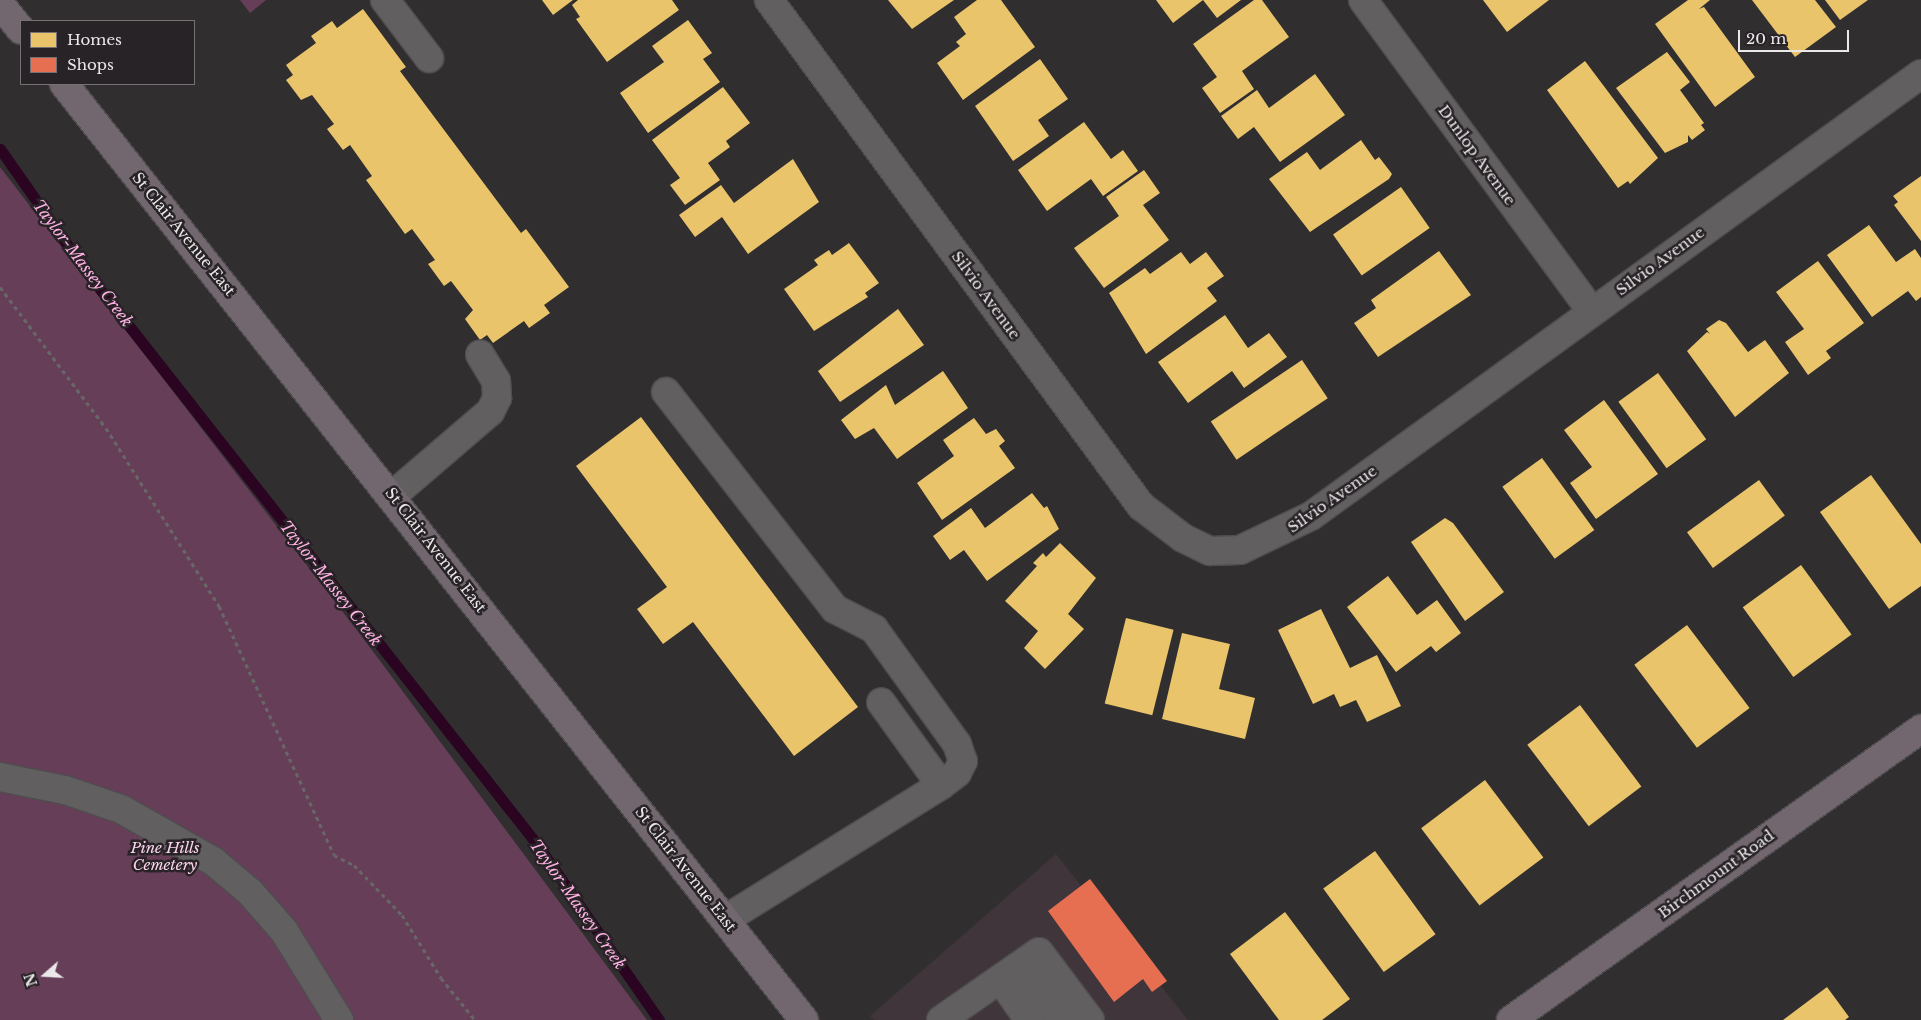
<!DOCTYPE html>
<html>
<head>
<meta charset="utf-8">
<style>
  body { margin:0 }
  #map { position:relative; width:1921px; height:1020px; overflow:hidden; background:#312e30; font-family:"Libre Baskerville",serif }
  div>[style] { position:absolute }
  .built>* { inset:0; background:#3f353a }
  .green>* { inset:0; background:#663e58 }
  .homes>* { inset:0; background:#e9c46a; transform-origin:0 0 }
  .shops>* { inset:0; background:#e76f51 }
  .stream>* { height:11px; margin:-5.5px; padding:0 5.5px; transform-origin:5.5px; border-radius:5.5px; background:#2a0420 }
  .path>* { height:3px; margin-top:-1.5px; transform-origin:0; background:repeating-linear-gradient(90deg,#686767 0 4px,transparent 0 8px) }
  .roads { filter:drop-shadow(1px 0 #4f4d4f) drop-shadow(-1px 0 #4f4d4f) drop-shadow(0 1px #4f4d4f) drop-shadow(0 -1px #4f4d4f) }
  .minor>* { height:28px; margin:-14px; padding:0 14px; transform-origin:14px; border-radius:14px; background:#615f60 }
  .major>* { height:28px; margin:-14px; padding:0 14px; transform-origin:14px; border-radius:14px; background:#72676e }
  span { translate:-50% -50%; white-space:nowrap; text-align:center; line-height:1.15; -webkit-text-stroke:5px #282326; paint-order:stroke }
  .street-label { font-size:15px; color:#ece8ea }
  .park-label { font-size:15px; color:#fcd4ed; font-style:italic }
  .water-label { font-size:16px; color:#feb1e3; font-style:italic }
  .legend { position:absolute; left:20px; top:20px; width:175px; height:65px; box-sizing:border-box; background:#282326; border:1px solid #767274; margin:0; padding:6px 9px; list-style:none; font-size:15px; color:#ece8ea }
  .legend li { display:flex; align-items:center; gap:10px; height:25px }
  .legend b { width:25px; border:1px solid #767274 }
  .north { position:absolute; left:20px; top:950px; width:50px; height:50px; -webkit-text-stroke:4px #282326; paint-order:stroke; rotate:251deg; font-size:14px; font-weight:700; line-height:20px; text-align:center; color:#ece8ea }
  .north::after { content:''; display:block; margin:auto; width:18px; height:22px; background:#ece8ea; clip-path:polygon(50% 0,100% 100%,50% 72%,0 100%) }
  .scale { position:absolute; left:1738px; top:30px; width:111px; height:22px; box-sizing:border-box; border:2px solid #ece8ea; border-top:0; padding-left:6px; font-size:15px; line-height:18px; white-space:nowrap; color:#ece8ea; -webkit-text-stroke:4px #282326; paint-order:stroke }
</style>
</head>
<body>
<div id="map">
  <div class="built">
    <i style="clip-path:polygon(1056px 854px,1188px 1020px,874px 1020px,870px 1016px)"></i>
  </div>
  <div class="green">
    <i style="clip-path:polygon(240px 0,266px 0,250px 13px)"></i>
    <i style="clip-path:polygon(0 167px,366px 642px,647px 1020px,0 1020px)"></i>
  </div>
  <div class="homes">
    <i style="clip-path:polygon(542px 0,573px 0,553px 15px)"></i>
    <i style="clip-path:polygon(578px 0,672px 0,679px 10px,607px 62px,576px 19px,580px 17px,572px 5px)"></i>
    <i style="clip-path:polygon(888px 0,954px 0,912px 29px)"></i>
    <i style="clip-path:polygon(977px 0,1001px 0,1035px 47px,963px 100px,937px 63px,960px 46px,956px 42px,966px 34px,954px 17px)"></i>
    <i style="clip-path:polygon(1156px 0,1241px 0,1217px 18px,1203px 0,1173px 23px)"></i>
    <i style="clip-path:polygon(1254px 0,1262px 0,1289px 37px,1242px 71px,1254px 89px,1220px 113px,1202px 88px,1217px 77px,1193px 44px)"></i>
    <i style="clip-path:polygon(1483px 0,1549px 0,1507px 32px)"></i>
    <i style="clip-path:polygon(1688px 0,1710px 0,1699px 9px,1704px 7px,1755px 77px,1715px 107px,1655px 24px)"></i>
    <i style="clip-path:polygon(1752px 0,1815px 0,1836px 27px,1795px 57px)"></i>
    <i style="clip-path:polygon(1825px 0,1868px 0,1840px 20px)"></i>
    <i style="clip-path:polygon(363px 9px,406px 67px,400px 71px,521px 233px,526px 229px,569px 287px,544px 305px,550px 313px,529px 328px,524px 321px,493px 343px,487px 335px,480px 340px,465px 319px,473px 310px,451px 281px,444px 286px,428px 264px,435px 260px,412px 229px,405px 234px,366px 180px,372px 176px,350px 145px,343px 150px,327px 129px,334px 124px,312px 95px,301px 100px,286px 80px,293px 75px,286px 65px,316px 43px,311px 36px,332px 21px,337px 28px)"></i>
    <i style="clip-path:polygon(688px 20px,712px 53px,703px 59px,720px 82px,648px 133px,620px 93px,664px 62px,652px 46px)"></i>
    <i style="clip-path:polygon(1667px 52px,1690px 82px,1680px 90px,1704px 123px,1701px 125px,1705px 130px,1692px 140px,1688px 135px,1688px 142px,1665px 153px,1616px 88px)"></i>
    <i style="clip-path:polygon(1040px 59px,1068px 99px,1038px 120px,1049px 136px,1013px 161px,975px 106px)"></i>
    <i style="clip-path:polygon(1585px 61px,1658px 158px,1630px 184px,1628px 181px,1618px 188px,1547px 90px)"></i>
    <i style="clip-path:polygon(1315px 74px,1345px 115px,1280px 162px,1254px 127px,1238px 139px,1221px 116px,1257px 90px,1269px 108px)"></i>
    <i style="clip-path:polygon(723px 87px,750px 123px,726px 141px,730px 147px,708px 163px,720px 180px,685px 205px,670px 185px,680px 178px,652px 140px)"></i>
    <i style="clip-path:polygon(1084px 122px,1111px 159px,1123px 150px,1138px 171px,1103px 196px,1091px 179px,1047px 211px,1018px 170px)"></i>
    <i style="clip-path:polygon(1361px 140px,1375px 160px,1379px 157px,1392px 174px,1389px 179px,1310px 232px,1269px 179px,1307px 152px,1320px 170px)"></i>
    <i style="clip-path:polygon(793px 159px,819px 202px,748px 254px,722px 217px,695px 237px,679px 215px,721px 185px,734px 203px)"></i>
    <i style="clip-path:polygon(1144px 170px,1160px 193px,1143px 205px,1169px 240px,1104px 288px,1074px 248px,1119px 216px,1106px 197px)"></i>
    <i style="clip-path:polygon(1921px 176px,1921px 241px,1894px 205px,1898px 202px,1893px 196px)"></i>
    <i style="left:1401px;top:187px;width:50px;height:83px;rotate:55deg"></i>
    <i style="clip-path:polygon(1869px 225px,1896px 262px,1915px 249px,1921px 258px,1921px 297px,1916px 301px,1908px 291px,1872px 317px,1827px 255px)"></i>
    <i style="clip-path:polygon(849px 243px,879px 283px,865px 293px,868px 297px,814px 331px,784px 289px,818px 265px,814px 260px,829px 250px,832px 255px)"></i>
    <i style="clip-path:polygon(1439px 251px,1471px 295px,1378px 357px,1354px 323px,1376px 308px,1371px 300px)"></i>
    <i style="clip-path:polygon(1181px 252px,1190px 264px,1206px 252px,1224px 276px,1207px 288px,1217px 301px,1146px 354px,1109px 293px,1145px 268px,1150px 274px)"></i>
    <i style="clip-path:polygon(1818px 261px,1864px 323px,1826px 351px,1831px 358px,1808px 375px,1785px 342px,1804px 329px,1776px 292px)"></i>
    <i style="clip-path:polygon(898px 309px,924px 345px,840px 402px,818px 371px)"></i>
    <i style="clip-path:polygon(1225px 315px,1248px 348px,1269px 333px,1287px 357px,1244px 388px,1232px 371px,1188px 403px,1158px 362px)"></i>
    <i style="clip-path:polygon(1719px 320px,1726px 323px,1748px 352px,1765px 340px,1789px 373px,1735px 417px,1687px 351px,1707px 332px,1710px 334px,1706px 329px)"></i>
    <i style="left:1302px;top:360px;width:46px;height:110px;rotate:56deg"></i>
    <i style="clip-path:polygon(943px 371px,968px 408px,897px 459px,874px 428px,855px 439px,841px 420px,886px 385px,895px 405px)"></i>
    <i style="left:1658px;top:373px;width:82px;height:49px;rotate:54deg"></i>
    <i style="clip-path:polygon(1604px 400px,1658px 474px,1596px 519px,1570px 483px,1592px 467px,1564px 430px)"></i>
    <i style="clip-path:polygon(641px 417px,858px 707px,794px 756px,693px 622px,663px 644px,637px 609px,667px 587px,576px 466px)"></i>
    <i style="clip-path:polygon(974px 418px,986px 434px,996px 429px,1005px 441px,999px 446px,1015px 468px,942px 520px,917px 483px,954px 456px,943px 440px)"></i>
    <i style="left:1542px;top:458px;width:89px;height:49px;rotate:54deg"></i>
    <i style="clip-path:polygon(1871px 475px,1921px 544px,1921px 586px,1889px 609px,1820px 512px)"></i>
    <i style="left:1759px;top:480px;width:44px;height:89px;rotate:54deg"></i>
    <i style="clip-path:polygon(1032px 493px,1044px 508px,1047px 506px,1059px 529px,987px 581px,964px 550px,950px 560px,933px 536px,971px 508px,985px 528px)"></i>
    <i style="clip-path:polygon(1445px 518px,1453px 523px,1504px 592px,1465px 621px,1411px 542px)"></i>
    <i style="clip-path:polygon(1060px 543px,1096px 578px,1068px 614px,1084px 629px,1045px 669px,1024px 648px,1038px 631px,1005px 601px,1037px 566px,1033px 563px,1043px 553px,1046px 557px)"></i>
    <i style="left:1801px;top:565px;width:86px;height:72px;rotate:54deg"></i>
    <i style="clip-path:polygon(1388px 576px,1417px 615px,1437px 600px,1461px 633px,1436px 652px,1431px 646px,1396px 672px,1347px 607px)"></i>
    <i style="clip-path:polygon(1321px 609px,1350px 668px,1377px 655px,1401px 706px,1367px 722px,1356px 700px,1340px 707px,1334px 694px,1313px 704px,1278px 630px)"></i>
    <i style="left:1126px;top:618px;width:49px;height:88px;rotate:14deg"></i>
    <i style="left:1687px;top:625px;width:104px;height:66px;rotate:53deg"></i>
    <i style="clip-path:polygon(1182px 633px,1230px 644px,1219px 689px,1255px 698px,1245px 739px,1162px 719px)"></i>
    <i style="left:1580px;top:705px;width:102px;height:66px;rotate:53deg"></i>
    <i style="left:1485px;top:780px;width:97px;height:80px;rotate:53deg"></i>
    <i style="left:1375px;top:851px;width:103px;height:64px;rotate:54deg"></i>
    <i style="clip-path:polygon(1285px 912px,1350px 999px,1322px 1020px,1279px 1020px,1230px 954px)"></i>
    <i style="clip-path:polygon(1827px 987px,1849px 1017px,1845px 1020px,1783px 1020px)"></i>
  </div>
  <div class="shops">
    <i style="clip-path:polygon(1090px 879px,1167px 981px,1152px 992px,1143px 979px,1114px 1002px,1048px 911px)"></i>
  </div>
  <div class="stream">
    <i style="left:0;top:149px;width:148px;rotate:54.9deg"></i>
    <i style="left:85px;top:270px;width:729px;rotate:51.79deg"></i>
    <i style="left:536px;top:843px;width:216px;rotate:55.2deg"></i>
  </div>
  <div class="path">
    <i style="left:0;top:287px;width:176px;rotate:53.1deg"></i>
    <i style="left:106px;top:428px;width:211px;rotate:57.6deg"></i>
    <i style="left:219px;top:606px;width:274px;rotate:65.2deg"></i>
    <i style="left:334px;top:855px;width:22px;rotate:27deg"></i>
    <i style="left:354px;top:865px;width:69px;rotate:46.2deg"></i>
    <i style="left:402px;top:915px;width:74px;rotate:58.2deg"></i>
    <i style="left:441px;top:978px;width:54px;rotate:51deg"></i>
  </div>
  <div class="roads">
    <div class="minor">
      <i style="left:385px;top:0;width:73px;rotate:52.8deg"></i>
      <i style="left:769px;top:0;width:628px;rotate:53.68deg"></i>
      <i style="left:1141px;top:506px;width:53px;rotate:37.3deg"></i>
      <i style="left:1183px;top:538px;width:30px;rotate:26deg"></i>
      <i style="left:1210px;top:551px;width:30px;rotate:-2deg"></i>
      <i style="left:1240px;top:550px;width:79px;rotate:-25.6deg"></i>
      <i style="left:1311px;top:516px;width:753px;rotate:-35.93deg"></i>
      <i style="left:1363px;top:0;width:385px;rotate:53.7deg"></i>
      <i style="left:666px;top:392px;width:275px;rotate:52.1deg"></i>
      <i style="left:835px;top:609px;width:44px;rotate:27.1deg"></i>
      <i style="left:874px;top:629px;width:142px;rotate:54.2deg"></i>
      <i style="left:957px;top:744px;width:18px;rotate:71deg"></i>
      <i style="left:963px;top:761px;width:13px;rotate:117deg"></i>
      <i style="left:957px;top:773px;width:20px;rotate:143deg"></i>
      <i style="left:393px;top:495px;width:128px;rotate:-40.6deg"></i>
      <i style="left:490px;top:412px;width:16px;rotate:-63deg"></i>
      <i style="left:497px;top:398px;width:17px;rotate:-93deg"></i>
      <i style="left:496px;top:381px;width:31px;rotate:-121deg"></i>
      <i style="left:0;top:777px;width:66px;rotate:11.3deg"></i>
      <i style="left:65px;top:790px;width:59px;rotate:18.7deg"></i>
      <i style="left:121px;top:809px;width:106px;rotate:29.5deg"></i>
      <i style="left:213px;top:861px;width:48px;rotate:40deg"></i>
      <i style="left:250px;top:892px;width:52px;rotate:48.9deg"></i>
      <i style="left:284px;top:931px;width:105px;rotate:58.3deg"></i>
      <i style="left:726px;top:919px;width:253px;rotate:-31.9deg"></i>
      <i style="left:941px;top:785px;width:102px;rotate:-125.9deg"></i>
      <i style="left:1020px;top:966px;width:68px;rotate:52.8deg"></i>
      <i style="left:1001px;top:980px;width:49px;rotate:55deg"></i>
      <i style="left:941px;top:1020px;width:119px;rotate:-34.8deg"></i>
      <i style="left:1039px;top:952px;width:85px;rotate:53.1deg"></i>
    </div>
    <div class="major">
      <i style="left:0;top:4px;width:33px;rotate:51deg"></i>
      <i style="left:64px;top:84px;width:1193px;rotate:51.67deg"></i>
      <i style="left:1511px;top:1020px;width:503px;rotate:-35.37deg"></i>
    </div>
  </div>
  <div class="street-label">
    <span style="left:1477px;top:155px;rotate:54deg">Dunlop Avenue</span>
    <span style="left:184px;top:234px;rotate:51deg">St Clair Avenue East</span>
    <span style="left:1660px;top:261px;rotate:-36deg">Silvio Avenue</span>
    <span style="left:986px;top:295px;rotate:54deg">Silvio Avenue</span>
    <span style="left:1332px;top:499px;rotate:-35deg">Silvio Avenue</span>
    <span style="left:436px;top:550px;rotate:52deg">St Clair Avenue East</span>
    <span style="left:686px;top:869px;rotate:52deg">St Clair Avenue East</span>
    <span style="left:1716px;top:874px;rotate:-36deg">Birchmount Road</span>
  </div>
  <div class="park-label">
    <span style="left:165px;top:856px">Pine Hills<br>Cemetery</span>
  </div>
  <div class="water-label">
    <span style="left:83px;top:263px;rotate:53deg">Taylor-Massey Creek</span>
    <span style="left:331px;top:583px;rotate:52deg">Taylor-Massey Creek</span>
    <span style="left:578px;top:904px;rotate:55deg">Taylor-Massey Creek</span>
  </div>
  <ul class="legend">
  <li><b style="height:14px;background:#e9c46a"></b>Homes</li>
  <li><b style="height:14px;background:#e76f51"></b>Shops</li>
  </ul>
  <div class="north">N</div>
  <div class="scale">20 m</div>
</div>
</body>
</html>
